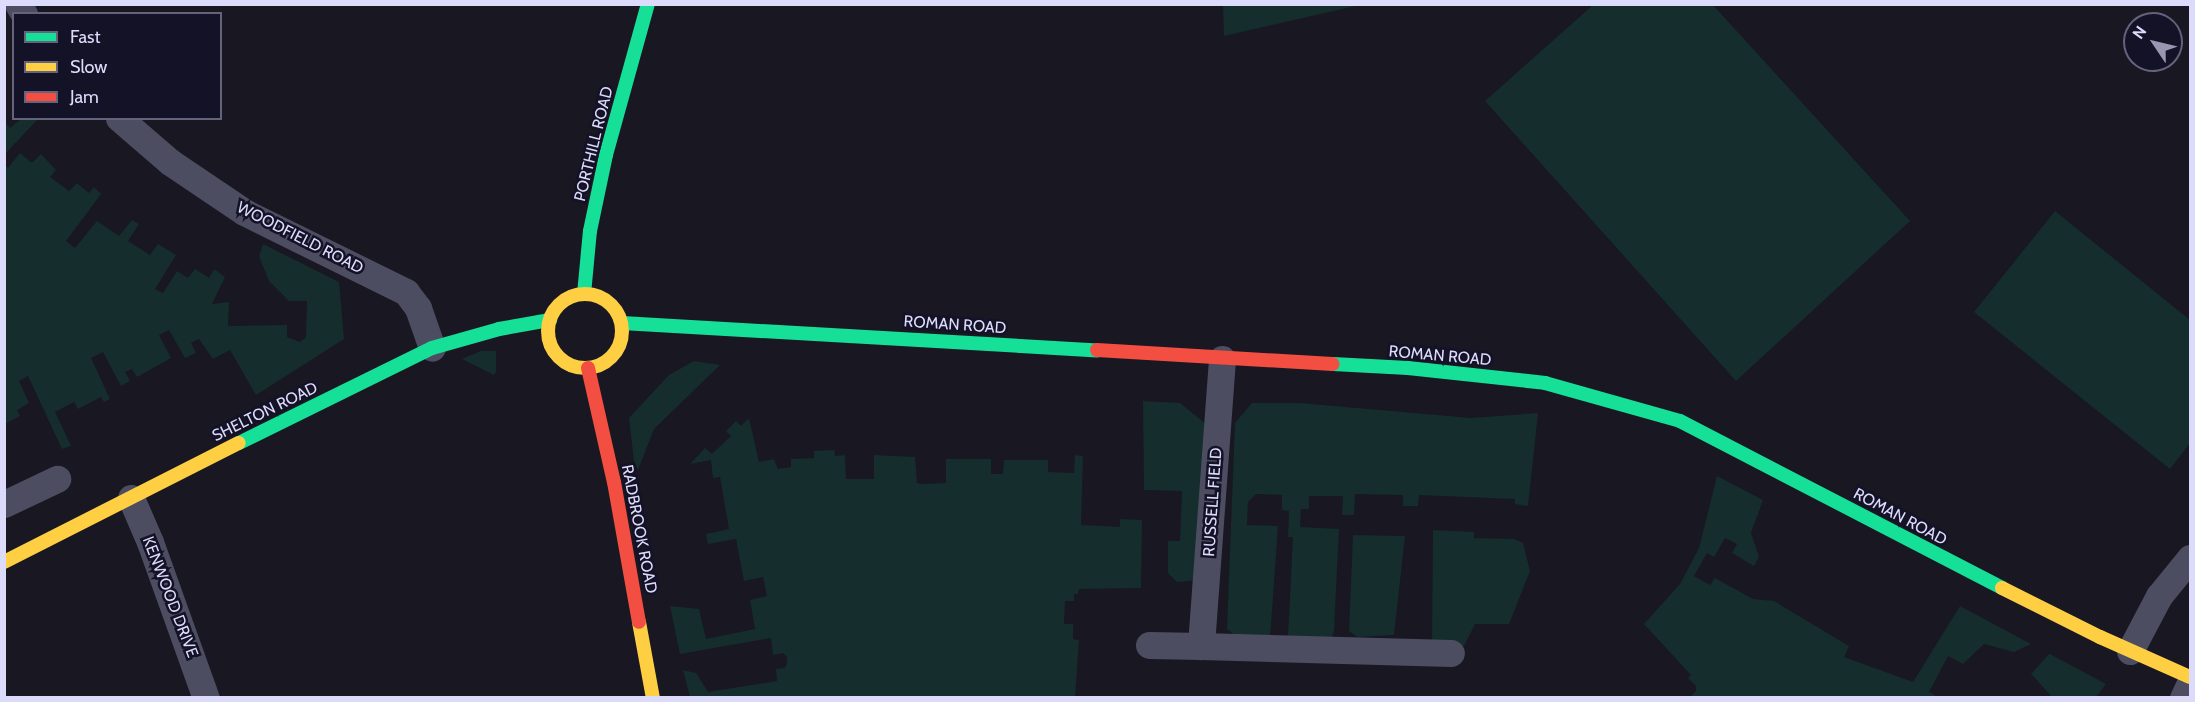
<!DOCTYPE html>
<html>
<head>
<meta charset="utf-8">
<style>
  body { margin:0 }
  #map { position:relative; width:2195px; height:702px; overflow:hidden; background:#181722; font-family:Cabin,sans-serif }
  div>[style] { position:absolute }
  .green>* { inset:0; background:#152d2c }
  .street>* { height:27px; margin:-13.5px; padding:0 13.5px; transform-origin:13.5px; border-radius:13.5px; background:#4d4d62 }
  .fast>* { height:14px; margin:-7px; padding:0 7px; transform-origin:7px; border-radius:7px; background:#16e098 }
  .slow>* { height:14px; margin:-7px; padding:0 7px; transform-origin:7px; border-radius:7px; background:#ffcf43 }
  .slow>.ring { margin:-7px; padding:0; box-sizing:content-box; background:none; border:14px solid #ffcf43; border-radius:50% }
  .jam>* { height:14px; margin:-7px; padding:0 7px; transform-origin:7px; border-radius:7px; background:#f24e42 }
  span { translate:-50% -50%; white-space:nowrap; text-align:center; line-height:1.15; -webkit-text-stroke:5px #141227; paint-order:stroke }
  .street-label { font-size:16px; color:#dddbfc }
  .frame { position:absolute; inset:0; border:6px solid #dddbfc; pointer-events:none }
  .legend { position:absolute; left:12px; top:12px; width:210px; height:108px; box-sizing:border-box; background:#141227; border:2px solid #64627c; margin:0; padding:8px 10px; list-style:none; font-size:18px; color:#dddbfc }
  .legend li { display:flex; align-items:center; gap:12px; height:30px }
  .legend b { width:30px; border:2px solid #64627c }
  .north { position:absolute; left:2123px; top:12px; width:60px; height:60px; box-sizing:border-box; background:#141227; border:2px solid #64627c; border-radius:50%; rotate:305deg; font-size:16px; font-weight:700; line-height:24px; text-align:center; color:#dddbfc }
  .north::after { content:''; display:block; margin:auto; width:21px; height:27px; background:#9896b0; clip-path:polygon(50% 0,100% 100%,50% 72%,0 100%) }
</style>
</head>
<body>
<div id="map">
  <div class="green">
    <i style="clip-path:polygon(1223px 5px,1223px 4px,1360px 5px,1224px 36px)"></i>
    <i style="clip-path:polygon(1593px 5px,1713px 5px,1910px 221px,1736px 381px,1485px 101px)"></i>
    <i style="clip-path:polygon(21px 119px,38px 119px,5px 154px,5px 122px,10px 128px)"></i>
    <i style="clip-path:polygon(20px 153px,32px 163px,41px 154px,56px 170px,50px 177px,69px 191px,77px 183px,89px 193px,94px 187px,101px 194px,66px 241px,75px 248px,97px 221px,119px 236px,132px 220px,139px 224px,128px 241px,150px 255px,158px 244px,176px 255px,155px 289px,163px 293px,177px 271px,188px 278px,195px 269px,209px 278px,214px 269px,225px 277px,212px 304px,229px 302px,228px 326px,287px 325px,287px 337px,300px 342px,306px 337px,307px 301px,289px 301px,269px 281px,259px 256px,263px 244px,339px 282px,344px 339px,256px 395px,230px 350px,213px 359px,199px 339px,191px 343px,196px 353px,185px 358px,169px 330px,159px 335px,171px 358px,137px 377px,132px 369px,125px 372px,130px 381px,121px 386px,103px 352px,91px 358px,110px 399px,104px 402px,101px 397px,78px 409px,74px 402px,55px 412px,71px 446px,62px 449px,28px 376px,19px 381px,29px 403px,17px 410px,20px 416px,5px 424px,5px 165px,8px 168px)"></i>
    <i style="clip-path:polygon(2055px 211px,2190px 320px,2190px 443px,2170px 469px,1974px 312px)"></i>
    <i style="clip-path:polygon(481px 351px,496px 351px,496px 372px,494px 375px,462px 359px)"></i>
    <i style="clip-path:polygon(694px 361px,720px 365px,654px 429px,638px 470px,634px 461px,629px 418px,669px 375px)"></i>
    <i style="clip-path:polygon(1143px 401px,1180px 403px,1207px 425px,1199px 580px,1177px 582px,1168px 573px,1168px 541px,1180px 541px,1182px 491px,1144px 490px)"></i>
    <i style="clip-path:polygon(1252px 403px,1300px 403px,1471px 418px,1538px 413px,1528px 506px,1515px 504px,1515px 499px,1419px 495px,1418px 506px,1403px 506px,1403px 495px,1355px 494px,1354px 515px,1342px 515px,1343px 496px,1309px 496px,1309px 509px,1301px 509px,1300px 527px,1339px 529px,1334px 630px,1331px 640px,1288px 637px,1293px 537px,1288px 537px,1289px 511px,1282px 510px,1282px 495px,1256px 494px,1248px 502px,1247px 525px,1278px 526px,1270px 638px,1236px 636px,1227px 629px,1235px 423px)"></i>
    <i style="clip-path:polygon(749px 418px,759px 462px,774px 459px,778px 469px,791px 467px,791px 459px,814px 458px,814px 451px,834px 450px,835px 456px,845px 455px,846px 479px,874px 479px,874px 455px,915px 457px,917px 483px,922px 484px,946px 483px,946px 459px,991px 459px,991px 474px,1003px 474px,1004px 460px,1048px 460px,1048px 472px,1074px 473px,1075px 455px,1083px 456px,1081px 525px,1120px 527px,1120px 519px,1142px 520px,1141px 588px,1079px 589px,1078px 594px,1074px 594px,1074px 601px,1065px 601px,1064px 624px,1073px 624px,1073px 639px,1079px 640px,1075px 697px,690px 697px,683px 670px,696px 673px,708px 692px,777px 681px,776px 669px,785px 668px,787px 664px,787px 657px,783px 653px,773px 655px,771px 638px,680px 654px,670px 606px,699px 609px,706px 639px,755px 629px,750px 600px,767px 596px,763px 577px,744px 581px,736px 539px,708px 544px,706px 534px,729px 529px,720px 477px,713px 478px,711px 460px,690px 464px,705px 448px,712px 454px,731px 436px,726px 431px,736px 421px,741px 426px)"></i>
    <i style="clip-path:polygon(1717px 476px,1763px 500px,1751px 533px,1759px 557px,1754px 566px,1732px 553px,1737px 544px,1725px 538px,1714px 557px,1707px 553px,1694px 576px,1710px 585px,1715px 578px,1753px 599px,1774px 601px,1849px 646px,1844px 657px,1913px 682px,1960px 606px,2031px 644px,2014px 652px,1984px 644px,1963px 664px,1948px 656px,1929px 692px,1938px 697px,1690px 697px,1696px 691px,1696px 686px,1688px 678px,1691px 675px,1644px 624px,1680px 584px,1699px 548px)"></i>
    <i style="clip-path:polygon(1433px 530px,1474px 532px,1474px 538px,1514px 539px,1523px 543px,1530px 571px,1509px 624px,1475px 624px,1464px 646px,1432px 643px)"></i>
    <i style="clip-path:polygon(1353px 535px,1405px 536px,1394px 635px,1357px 637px,1349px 631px)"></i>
    <i style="clip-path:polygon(2049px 654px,2050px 654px,2106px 684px,2096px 697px,2052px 697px,2031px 674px)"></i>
  </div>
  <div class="street">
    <i style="left:18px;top:4px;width:12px;rotate:59deg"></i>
    <i style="left:119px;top:118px;width:67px;rotate:40.8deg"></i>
    <i style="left:170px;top:162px;width:89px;rotate:34deg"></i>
    <i style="left:244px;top:212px;width:181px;rotate:26.3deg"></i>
    <i style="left:406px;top:292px;width:20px;rotate:53deg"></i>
    <i style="left:418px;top:308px;width:42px;rotate:70.7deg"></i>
    <i style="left:1222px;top:359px;width:288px;rotate:94.2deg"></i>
    <i style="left:1201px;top:646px;width:250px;rotate:1.6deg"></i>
    <i style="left:131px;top:498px;width:48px;rotate:66.6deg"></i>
    <i style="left:150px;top:542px;width:166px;rotate:70.3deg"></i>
    <i style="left:4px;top:504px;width:59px;rotate:-25.3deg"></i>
    <i style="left:1149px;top:645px;width:52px;rotate:1.1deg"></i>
    <i style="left:2130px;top:651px;width:62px;rotate:-62.2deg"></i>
    <i style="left:2159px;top:596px;width:49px;rotate:-50.8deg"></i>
    <i style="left:2183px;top:698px;width:17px;rotate:-65deg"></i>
  </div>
  <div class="fast">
    <i style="left:584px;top:294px;width:63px;rotate:-84.6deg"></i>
    <i style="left:590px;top:231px;width:78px;rotate:-78.1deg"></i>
    <i style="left:606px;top:155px;width:157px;rotate:-74.5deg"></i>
    <i style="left:622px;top:323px;width:476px;rotate:3.3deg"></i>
    <i style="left:1333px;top:364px;width:75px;rotate:3.1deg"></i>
    <i style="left:1408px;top:368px;width:138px;rotate:6.2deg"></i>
    <i style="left:1545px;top:383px;width:140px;rotate:15.7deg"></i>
    <i style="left:1680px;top:421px;width:363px;rotate:27.4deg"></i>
    <i style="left:239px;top:443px;width:215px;rotate:-26.2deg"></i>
    <i style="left:432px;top:348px;width:70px;rotate:-15.8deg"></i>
    <i style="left:499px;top:329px;width:52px;rotate:-10deg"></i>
  </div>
  <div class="slow">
    <i class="ring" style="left:548px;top:294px;width:60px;height:60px"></i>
    <i style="left:4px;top:562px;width:263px;rotate:-26.9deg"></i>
    <i style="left:2002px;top:588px;width:110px;rotate:26.6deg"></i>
    <i style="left:2100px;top:637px;width:98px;rotate:24deg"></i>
    <i style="left:639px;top:622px;width:77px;rotate:79.6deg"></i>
  </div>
  <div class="jam">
    <i style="left:1097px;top:350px;width:236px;rotate:3.4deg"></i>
    <i style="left:588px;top:368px;width:117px;rotate:77.2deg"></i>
    <i style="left:614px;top:482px;width:142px;rotate:79.9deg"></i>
  </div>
  <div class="street-label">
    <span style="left:594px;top:144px;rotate:-76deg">PORTHILL ROAD</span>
    <span style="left:300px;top:238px;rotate:27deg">WOODFIELD ROAD</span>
    <span style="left:955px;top:325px;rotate:4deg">ROMAN ROAD</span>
    <span style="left:1440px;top:356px;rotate:5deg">ROMAN ROAD</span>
    <span style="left:265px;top:412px;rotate:-26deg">SHELTON ROAD</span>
    <span style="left:1213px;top:502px;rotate:-86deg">RUSSELL FIELD</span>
    <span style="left:1900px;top:517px;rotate:28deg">ROMAN ROAD</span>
    <span style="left:639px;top:529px;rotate:79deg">RADBROOK ROAD</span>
    <span style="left:170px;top:597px;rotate:69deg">KENWOOD DRIVE</span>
  </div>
  <div class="frame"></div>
  <ul class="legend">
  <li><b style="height:8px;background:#16e098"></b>Fast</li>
  <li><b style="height:8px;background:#ffcf43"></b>Slow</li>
  <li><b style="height:8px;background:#f24e42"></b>Jam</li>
  </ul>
  <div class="north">N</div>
</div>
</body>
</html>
